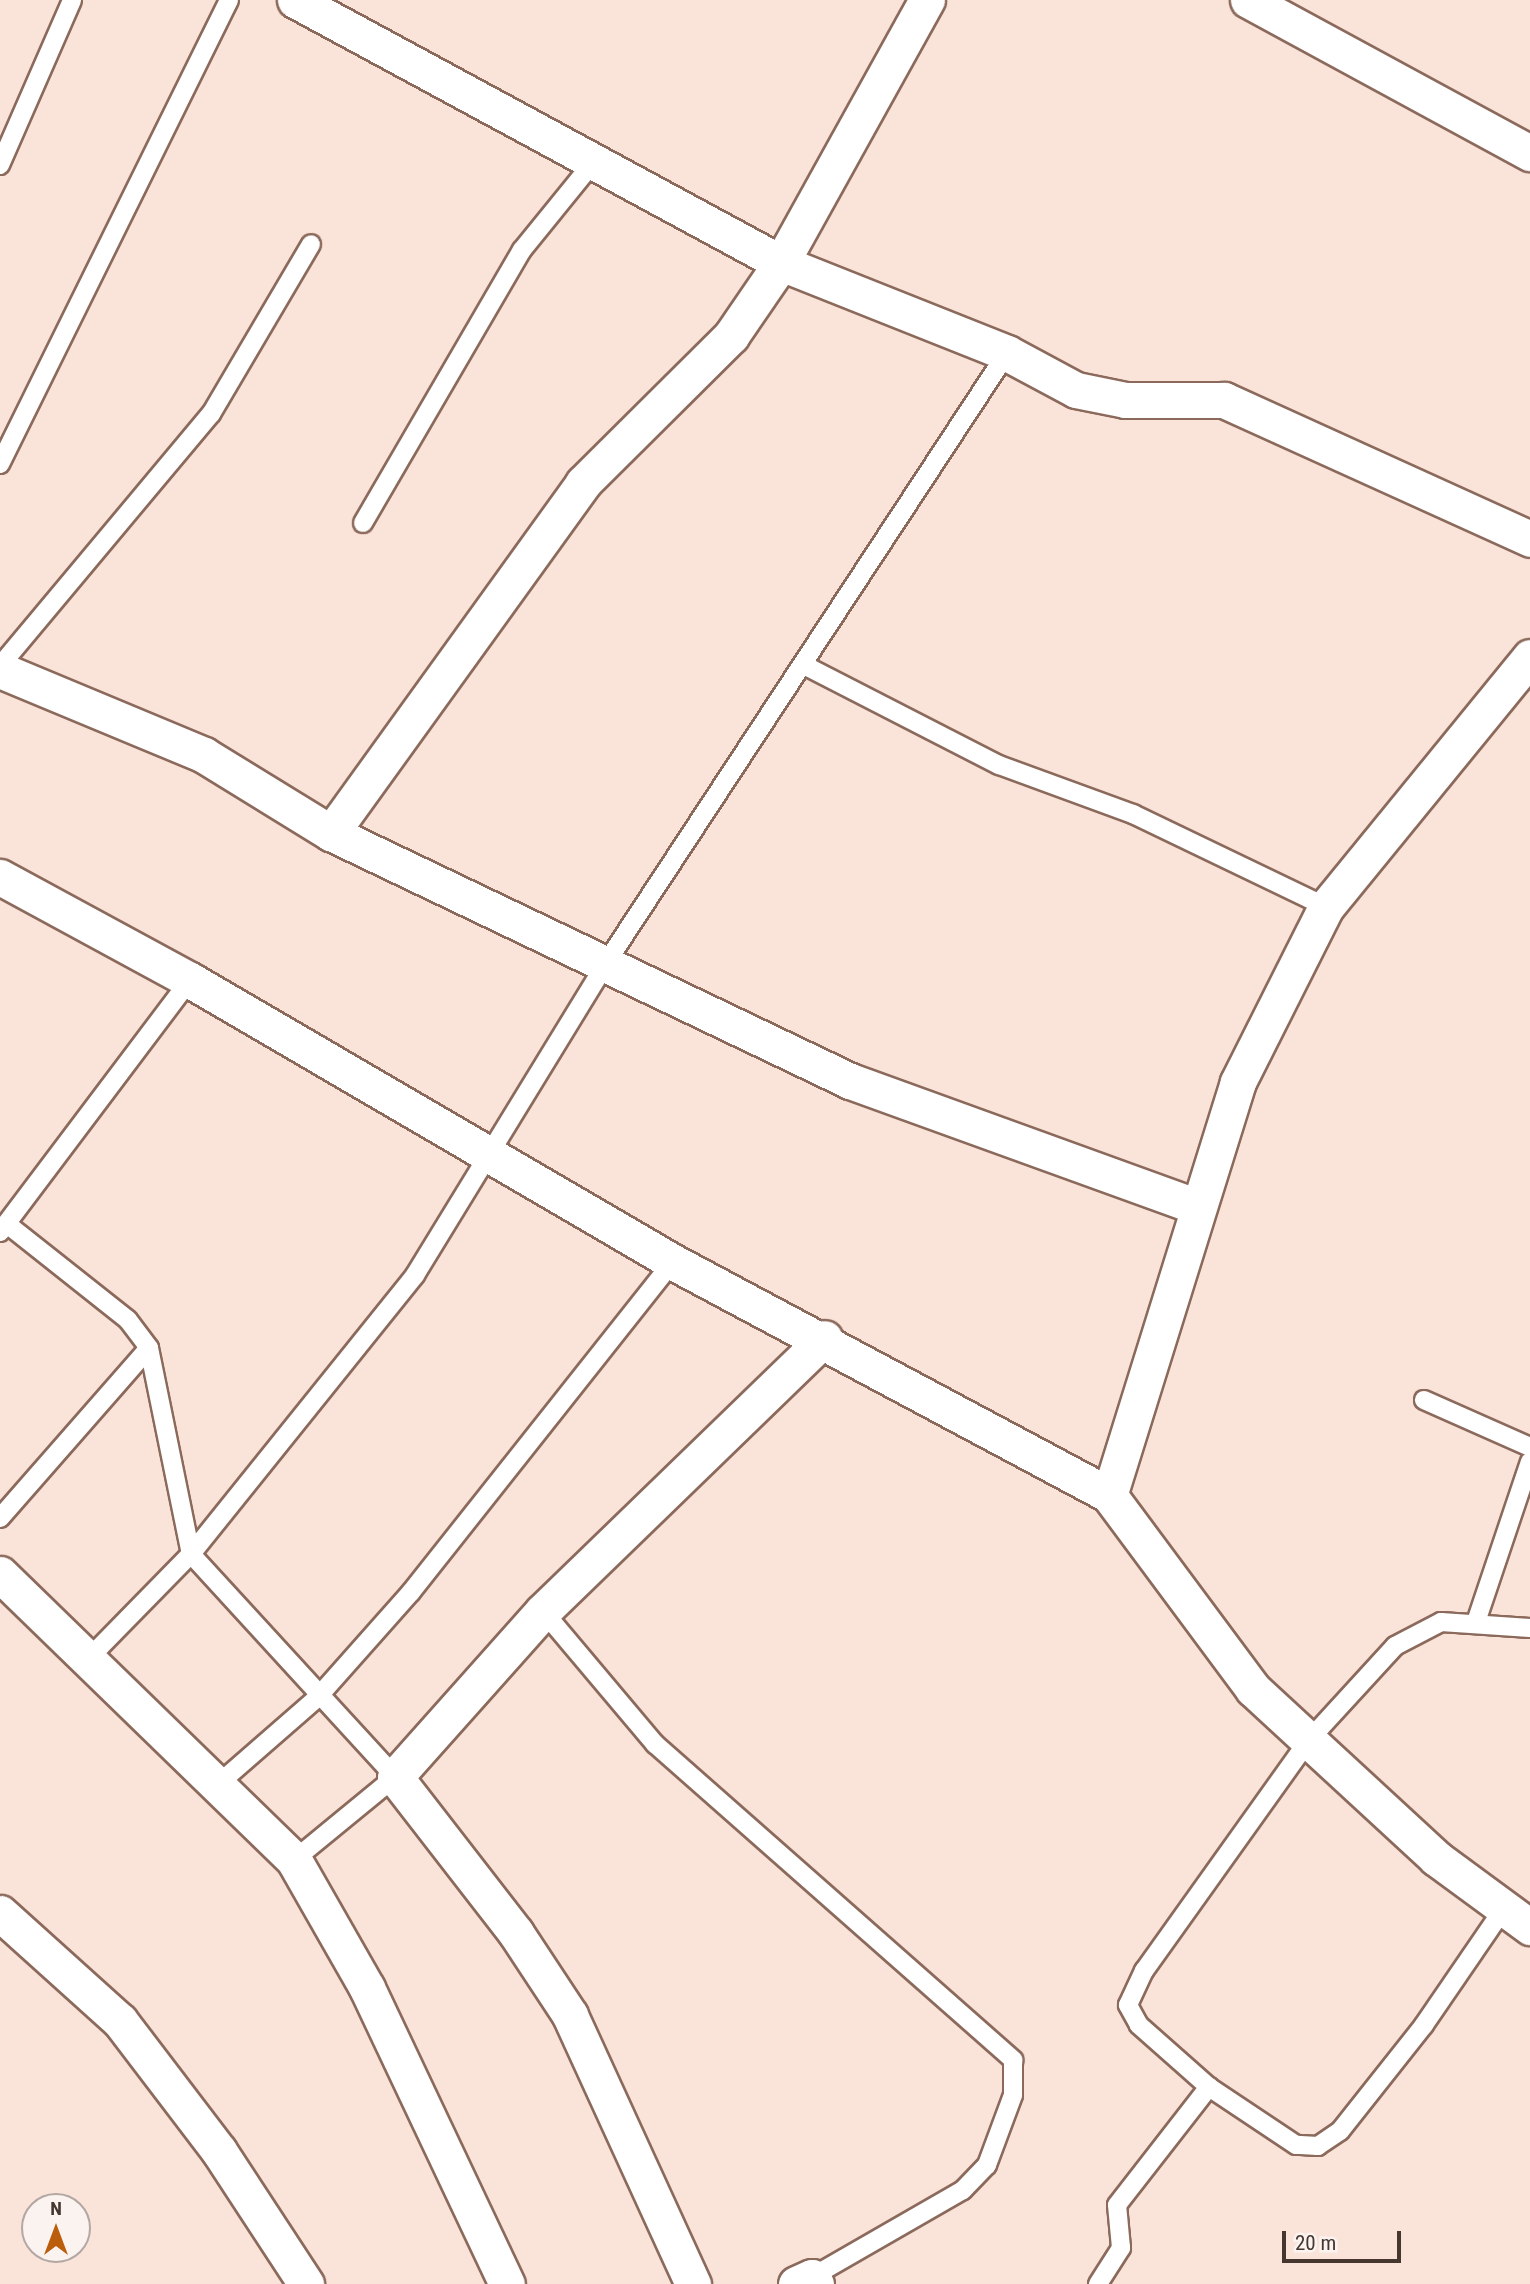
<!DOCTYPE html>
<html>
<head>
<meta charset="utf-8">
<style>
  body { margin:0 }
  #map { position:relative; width:1530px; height:2284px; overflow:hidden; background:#fae3d9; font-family:"Roboto Condensed",sans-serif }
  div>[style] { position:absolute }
  .roads { filter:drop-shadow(2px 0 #8b6a5c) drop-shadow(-2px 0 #8b6a5c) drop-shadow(0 2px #8b6a5c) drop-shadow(0 -2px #8b6a5c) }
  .service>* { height:18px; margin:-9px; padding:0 9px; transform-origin:9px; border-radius:9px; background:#fff }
  .minor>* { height:35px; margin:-17.5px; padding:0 17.5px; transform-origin:17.5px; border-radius:17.5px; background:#fff }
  span { translate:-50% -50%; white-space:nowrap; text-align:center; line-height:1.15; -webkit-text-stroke:7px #fbf3f0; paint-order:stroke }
  .north { position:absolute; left:21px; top:2193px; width:70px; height:70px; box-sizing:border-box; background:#fbf3f0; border:2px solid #b2a7a3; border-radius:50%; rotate:0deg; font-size:19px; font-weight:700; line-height:28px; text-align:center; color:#453630 }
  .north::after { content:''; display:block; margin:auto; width:24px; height:32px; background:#ba5d0c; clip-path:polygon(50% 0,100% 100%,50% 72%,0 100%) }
  .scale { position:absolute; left:1282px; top:2231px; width:119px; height:32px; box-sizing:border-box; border:4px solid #453630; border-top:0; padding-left:9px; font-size:21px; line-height:24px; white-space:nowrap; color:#453630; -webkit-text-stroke:5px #fbf3f0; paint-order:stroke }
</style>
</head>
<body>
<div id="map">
  <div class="roads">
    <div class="service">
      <i style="left:0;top:165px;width:180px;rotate:-66.4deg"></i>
      <i style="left:0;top:464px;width:517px;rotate:-63.73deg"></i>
      <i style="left:363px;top:523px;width:316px;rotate:-59.8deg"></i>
      <i style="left:522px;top:250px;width:109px;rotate:-50.9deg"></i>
      <i style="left:0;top:666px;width:329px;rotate:-50.1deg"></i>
      <i style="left:211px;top:414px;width:197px;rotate:-59.5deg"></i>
      <i style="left:806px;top:666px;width:217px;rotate:27.2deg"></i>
      <i style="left:999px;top:765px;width:143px;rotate:20.1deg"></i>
      <i style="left:1133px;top:814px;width:214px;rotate:25.7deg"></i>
      <i style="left:7px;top:1224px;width:154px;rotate:38.4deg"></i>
      <i style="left:128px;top:1320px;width:35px;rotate:53deg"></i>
      <i style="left:149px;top:1348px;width:210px;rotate:78.5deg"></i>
      <i style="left:191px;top:1554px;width:302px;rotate:47.5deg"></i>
      <i style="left:395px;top:1777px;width:131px;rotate:140.6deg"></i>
      <i style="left:0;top:1232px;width:316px;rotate:-53deg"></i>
      <i style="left:1424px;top:1400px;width:116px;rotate:23.9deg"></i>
      <i style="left:0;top:1518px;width:226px;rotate:-48.8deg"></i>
      <i style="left:543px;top:1611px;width:174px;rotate:49.9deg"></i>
      <i style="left:655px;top:1744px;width:478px;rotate:41.4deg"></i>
      <i style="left:1013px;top:2060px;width:35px;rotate:90deg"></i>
      <i style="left:1013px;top:2095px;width:75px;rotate:110.4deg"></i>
      <i style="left:987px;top:2165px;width:35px;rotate:134deg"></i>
      <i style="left:963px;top:2190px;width:174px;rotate:150.1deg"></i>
      <i style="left:1476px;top:1622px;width:169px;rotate:-71.4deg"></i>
      <i style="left:89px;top:1658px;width:146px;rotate:-45.6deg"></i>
      <i style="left:191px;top:1554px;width:358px;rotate:-51.2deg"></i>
      <i style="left:415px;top:1275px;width:362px;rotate:-58.5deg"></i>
      <i style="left:604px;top:966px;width:734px;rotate:-56.68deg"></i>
      <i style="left:216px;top:1786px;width:134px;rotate:-41.1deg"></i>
      <i style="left:317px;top:1698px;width:142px;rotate:-48.4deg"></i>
      <i style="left:411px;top:1592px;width:421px;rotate:-51.6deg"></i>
      <i style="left:1504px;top:1908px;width:142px;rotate:124.4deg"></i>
      <i style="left:1424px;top:2025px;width:135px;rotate:128.4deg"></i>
      <i style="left:1340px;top:2131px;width:27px;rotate:146deg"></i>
      <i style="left:1318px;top:2146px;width:22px;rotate:-177deg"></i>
      <i style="left:1296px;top:2145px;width:105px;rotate:-146.3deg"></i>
      <i style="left:1209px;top:2087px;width:94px;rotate:-138.5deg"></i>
      <i style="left:1139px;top:2025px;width:23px;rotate:-119deg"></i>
      <i style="left:1128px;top:2005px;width:38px;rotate:-65deg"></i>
      <i style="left:1144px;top:1971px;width:284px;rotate:-54.5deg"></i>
      <i style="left:1309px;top:1740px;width:127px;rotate:-47.5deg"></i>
      <i style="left:1395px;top:1646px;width:52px;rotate:-27.6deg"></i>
      <i style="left:1441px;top:1622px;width:89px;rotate:3.9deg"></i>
      <i style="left:1098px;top:2284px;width:43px;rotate:-57.4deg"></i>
      <i style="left:1121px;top:2248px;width:43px;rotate:-95.3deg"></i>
      <i style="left:1117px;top:2205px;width:150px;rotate:-52.1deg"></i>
    </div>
    <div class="minor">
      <i style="left:295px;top:0;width:553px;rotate:28.42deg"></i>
      <i style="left:781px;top:263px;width:243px;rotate:21.7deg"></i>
      <i style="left:1007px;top:353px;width:78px;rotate:28.2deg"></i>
      <i style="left:1076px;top:390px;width:50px;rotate:11.5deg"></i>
      <i style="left:1125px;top:400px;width:99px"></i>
      <i style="left:1224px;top:400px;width:336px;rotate:24.4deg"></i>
      <i style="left:1248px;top:0;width:321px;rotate:28.5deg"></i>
      <i style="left:1530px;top:657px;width:323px;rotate:129.2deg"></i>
      <i style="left:1326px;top:907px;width:196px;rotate:116.7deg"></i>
      <i style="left:1238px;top:1082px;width:433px;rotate:107.3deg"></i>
      <i style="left:1109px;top:1495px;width:242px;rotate:53.4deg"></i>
      <i style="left:1253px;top:1689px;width:249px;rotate:42.7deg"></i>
      <i style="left:1436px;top:1858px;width:117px;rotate:36.3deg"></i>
      <i style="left:0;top:670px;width:221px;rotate:22.6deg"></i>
      <i style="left:204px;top:755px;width:149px;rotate:31.6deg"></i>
      <i style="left:331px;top:833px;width:575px;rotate:25.54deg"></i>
      <i style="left:850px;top:1081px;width:367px;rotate:19.9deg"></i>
      <i style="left:331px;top:833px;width:431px;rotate:-54.2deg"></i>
      <i style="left:583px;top:483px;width:209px;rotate:-44.8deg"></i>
      <i style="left:731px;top:336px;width:88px;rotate:-55.6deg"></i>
      <i style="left:781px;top:263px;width:301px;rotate:-61deg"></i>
      <i style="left:0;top:877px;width:216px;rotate:28.5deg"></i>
      <i style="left:190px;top:980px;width:559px;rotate:30.28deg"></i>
      <i style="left:673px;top:1262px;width:494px;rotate:28.1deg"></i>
      <i style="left:0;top:1574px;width:410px;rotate:44.2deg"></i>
      <i style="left:294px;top:1860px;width:147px;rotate:60.3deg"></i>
      <i style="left:367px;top:1988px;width:327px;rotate:64.7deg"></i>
      <i style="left:0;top:1913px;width:161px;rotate:42deg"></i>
      <i style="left:120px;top:2021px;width:163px;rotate:52.7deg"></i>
      <i style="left:219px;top:2151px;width:159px;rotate:56.8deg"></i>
      <i style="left:693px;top:2284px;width:296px;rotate:-114.6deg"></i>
      <i style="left:570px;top:2015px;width:98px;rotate:-123.4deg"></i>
      <i style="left:516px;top:1933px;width:197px;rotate:-127.8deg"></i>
      <i style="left:395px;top:1777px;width:222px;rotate:-48.3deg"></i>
      <i style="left:543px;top:1611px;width:392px;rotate:-44.1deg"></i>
      <i style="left:796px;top:2284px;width:17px;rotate:-24deg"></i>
      <i style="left:812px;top:2277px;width:8px;rotate:60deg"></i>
    </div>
  </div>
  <div class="north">N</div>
  <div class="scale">20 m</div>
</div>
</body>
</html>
